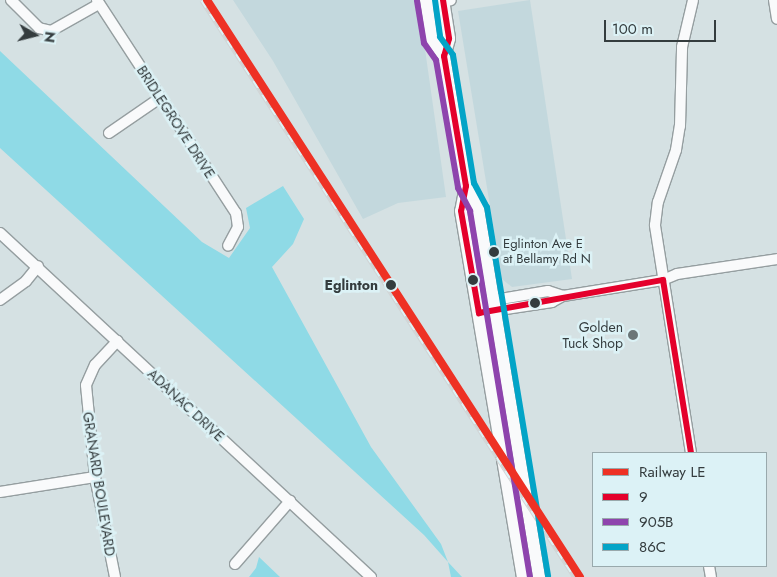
<!DOCTYPE html>
<html>
<head>
<meta charset="utf-8">
<style>
  body { margin:0 }
  #map { position:relative; width:777px; height:577px; overflow:hidden; background:#d5e1e3; font-family:Jost,sans-serif }
  div>[style] { position:absolute }
  .built>* { inset:0; background:#c3d8dd }
  .green>* { inset:0; background:#8fdae6 }
  .roads { filter:drop-shadow(1px 0 #959ea0) drop-shadow(-1px 0 #959ea0) drop-shadow(0 1px #959ea0) drop-shadow(0 -1px #959ea0) }
  .minor>* { height:10px; margin:-5px; padding:0 5px; transform-origin:5px; border-radius:5px; background:#f9fafb }
  .major>* { height:12px; margin:-6px; padding:0 6px; transform-origin:6px; border-radius:6px; background:#f9fafb }
  .rail>* { height:4.5px; margin-top:-2.25px; transform-origin:0; background:repeating-linear-gradient(90deg,#dcf2f6 0 8px,#d1d4d5 0 16px); box-sizing:border-box; border-block:1px solid #d1d4d5 }
  .bus-1>* { height:6px; margin:-3px; padding:0 3px; transform-origin:3px; border-radius:3px; background:#e4002b }
  .bus-2>* { height:6px; margin:-3px; padding:0 3px; transform-origin:3px; border-radius:3px; background:#8e44ad }
  .bus-3>* { height:6px; margin:-3px; padding:0 3px; transform-origin:3px; border-radius:3px; background:#03a4c7 }
  .rail-1>* { height:8px; margin:-4px; padding:0 4px; transform-origin:4px; border-radius:4px; background:#ee3124 }
  .dots>* { width:14px; height:14px; translate:-50% -50%; box-sizing:border-box; border:2px solid #dcf2f6; border-radius:50% }
  span { translate:-50% -50%; white-space:nowrap; text-align:center; line-height:1.15; -webkit-text-stroke:5px #dcf2f6; paint-order:stroke }
  .bus-label { font-size:13px; color:#343c3e }
  .left { translate:0 -50%; text-align:left }
  .street-label { font-size:14px; color:#343c3e }
  .stop-label { font-size:14px; color:#343c3e; font-weight:700 }
  .right { translate:-100% -50%; text-align:right }
  .poi-label { font-size:14px; color:#343c3e }
  .legend { position:absolute; left:592px; top:452px; width:175px; height:115px; box-sizing:border-box; background:#dcf2f6; border:1px solid #99a9ac; margin:0; padding:6px 9px; list-style:none; font-size:15px; color:#343c3e }
  .legend li { display:flex; align-items:center; gap:10px; height:25px }
  .legend b { width:25px; border:1px solid #99a9ac }
  .north { position:absolute; left:10px; top:10px; width:50px; height:50px; -webkit-text-stroke:4px #dcf2f6; paint-order:stroke; rotate:98deg; font-size:14px; font-weight:700; line-height:20px; text-align:center; color:#343c3e }
  .north::after { content:''; display:block; margin:auto; width:18px; height:22px; background:#343c3e; clip-path:polygon(50% 0,100% 100%,50% 72%,0 100%) }
  .scale { position:absolute; left:604px; top:20px; width:112px; height:22px; box-sizing:border-box; border:2px solid #343c3e; border-top:0; padding-left:6px; font-size:15px; line-height:18px; white-space:nowrap; color:#343c3e; -webkit-text-stroke:4px #dcf2f6; paint-order:stroke }
</style>
</head>
<body>
<div id="map">
  <div class="built">
    <i style="clip-path:polygon(233px 0,418px 0,446px 197px,398px 203px,363px 219px,273px 61px)"></i>
    <i style="clip-path:polygon(530px 0,572px 279px,512px 287px,502px 279px,458px 11px)"></i>
  </div>
  <div class="green">
    <i style="clip-path:polygon(0 51px,202px 242px,229px 258px,250px 228px,246px 208px,283px 186px,304px 219px,293px 244px,272px 267px,371px 447px,441px 544px,448px 562px,462px 577px,451px 577px,448px 562px,424px 535px,0 148px)"></i>
    <i style="clip-path:polygon(259px 557px,280px 577px,249px 577px,256px 568px)"></i>
  </div>
  <div class="roads">
    <div class="minor">
      <i style="left:11px;top:0;width:40px;rotate:45deg"></i>
      <i style="left:39px;top:28px;width:12px;rotate:14deg"></i>
      <i style="left:51px;top:31px;width:55px;rotate:-29.4deg"></i>
      <i style="left:97px;top:0;width:254px;rotate:56.9deg"></i>
      <i style="left:236px;top:213px;width:14px;rotate:82deg"></i>
      <i style="left:238px;top:227px;width:21px;rotate:118deg"></i>
      <i style="left:774px;top:0;width:19px;rotate:81deg"></i>
      <i style="left:427px;top:4px;width:24px;rotate:-9deg"></i>
      <i style="left:109px;top:133px;width:62px;rotate:-34.5deg"></i>
      <i style="left:0;top:233px;width:506px;rotate:42.84deg"></i>
      <i style="left:0;top:300px;width:32px;rotate:-36deg"></i>
      <i style="left:26px;top:281px;width:19px;rotate:-51deg"></i>
      <i style="left:477px;top:303px;width:72px;rotate:-9.6deg"></i>
      <i style="left:548px;top:291px;width:16px;rotate:18deg"></i>
      <i style="left:479px;top:313px;width:74px;rotate:-8.6deg"></i>
      <i style="left:552px;top:302px;width:13px;rotate:-29deg"></i>
      <i style="left:563px;top:296px;width:101px;rotate:-9.1deg"></i>
      <i style="left:663px;top:280px;width:15px;rotate:-23deg"></i>
      <i style="left:677px;top:274px;width:101px;rotate:-8.5deg"></i>
      <i style="left:691px;top:453px;width:231px;rotate:-99deg"></i>
      <i style="left:655px;top:225px;width:23px;rotate:-83deg"></i>
      <i style="left:658px;top:202px;width:55px;rotate:-70.9deg"></i>
      <i style="left:676px;top:150px;width:24px;rotate:-81deg"></i>
      <i style="left:680px;top:126px;width:79px;rotate:-88.5deg"></i>
      <i style="left:682px;top:47px;width:48px;rotate:-76.8deg"></i>
      <i style="left:0;top:492px;width:96px;rotate:-9deg"></i>
      <i style="left:235px;top:564px;width:84px;rotate:-48.9deg"></i>
      <i style="left:709px;top:566px;width:11px;rotate:80deg"></i>
      <i style="left:115px;top:577px;width:102px;rotate:-101.3deg"></i>
      <i style="left:95px;top:477px;width:92px;rotate:-95.6deg"></i>
      <i style="left:86px;top:385px;width:22px;rotate:-66deg"></i>
      <i style="left:95px;top:365px;width:33px;rotate:-47deg"></i>
    </div>
    <div class="major">
      <i style="left:426px;top:0;width:40px;rotate:81.5deg"></i>
      <i style="left:432px;top:40px;width:20px;rotate:53deg"></i>
      <i style="left:443px;top:0;width:39px;rotate:81deg"></i>
      <i style="left:449px;top:39px;width:18px;rotate:106deg"></i>
      <i style="left:444px;top:56px;width:132px;rotate:80.4deg"></i>
      <i style="left:466px;top:186px;width:25px;rotate:101deg"></i>
      <i style="left:461px;top:211px;width:371px;rotate:80.4deg"></i>
      <i style="left:466px;top:186px;width:25px;rotate:61deg"></i>
      <i style="left:478px;top:208px;width:374px;rotate:80.6deg"></i>
    </div>
  </div>
  <div class="rail">
    <i style="left:202px;top:0;width:687px;rotate:57.12deg"></i>
  </div>
  <div class="bus-1">
    <i style="left:443px;top:0;width:39px;rotate:81deg"></i>
    <i style="left:449px;top:39px;width:18px;rotate:106deg"></i>
    <i style="left:444px;top:56px;width:132px;rotate:80.4deg"></i>
    <i style="left:466px;top:186px;width:25px;rotate:101deg"></i>
    <i style="left:461px;top:211px;width:104px;rotate:80deg"></i>
    <i style="left:479px;top:313px;width:187px;rotate:-10.2deg"></i>
    <i style="left:663px;top:280px;width:175px;rotate:80.8deg"></i>
  </div>
  <div class="bus-2">
    <i style="left:417px;top:1px;width:43px;rotate:80.5deg"></i>
    <i style="left:424px;top:43px;width:21px;rotate:55deg"></i>
    <i style="left:436px;top:60px;width:130px;rotate:80.2deg"></i>
    <i style="left:458px;top:188px;width:26px;rotate:62deg"></i>
    <i style="left:470px;top:211px;width:371px;rotate:80.7deg"></i>
  </div>
  <div class="bus-3">
    <i style="left:435px;top:0;width:37px;rotate:82deg"></i>
    <i style="left:440px;top:37px;width:22px;rotate:54deg"></i>
    <i style="left:453px;top:55px;width:130px;rotate:80.7deg"></i>
    <i style="left:474px;top:183px;width:27px;rotate:62deg"></i>
    <i style="left:487px;top:207px;width:374px;rotate:80.6deg"></i>
  </div>
  <div class="rail-1">
    <i style="left:207px;top:0;width:687px;rotate:57.12deg"></i>
  </div>
  <div class="dots">
    <i style="left:494px;top:252px;background:#343c3e"></i>
    <i style="left:473px;top:280px;background:#343c3e"></i>
    <i style="left:391px;top:285px;background:#343c3e"></i>
    <i style="left:535px;top:303px;background:#343c3e"></i>
    <i style="left:633px;top:335px;background:#6c7678"></i>
  </div>
  <div class="bus-label">
    <span class="left" style="left:503px;top:252px">Eglinton Ave E<br>at Bellamy Rd N</span>
  </div>
  <div class="street-label">
    <span style="left:176px;top:122px;rotate:57deg">BRIDLEGROVE DRIVE</span>
    <span style="left:186px;top:405px;rotate:43deg">ADANAC DRIVE</span>
    <span style="left:99px;top:484px;rotate:81deg">GRANARD BOULEVARD</span>
  </div>
  <div class="stop-label">
    <span class="right" style="left:378px;top:285px">Eglinton</span>
  </div>
  <div class="poi-label">
    <span class="right" style="left:623px;top:335px">Golden<br>Tuck Shop</span>
  </div>
  <ul class="legend">
  <li><b style="height:6px;background:#ee3124"></b>Railway LE</li>
  <li><b style="height:6px;background:#e4002b"></b>9</li>
  <li><b style="height:6px;background:#8e44ad"></b>905B</li>
  <li><b style="height:6px;background:#03a4c7"></b>86C</li>
  </ul>
  <div class="north">N</div>
  <div class="scale">100 m</div>
</div>
</body>
</html>
